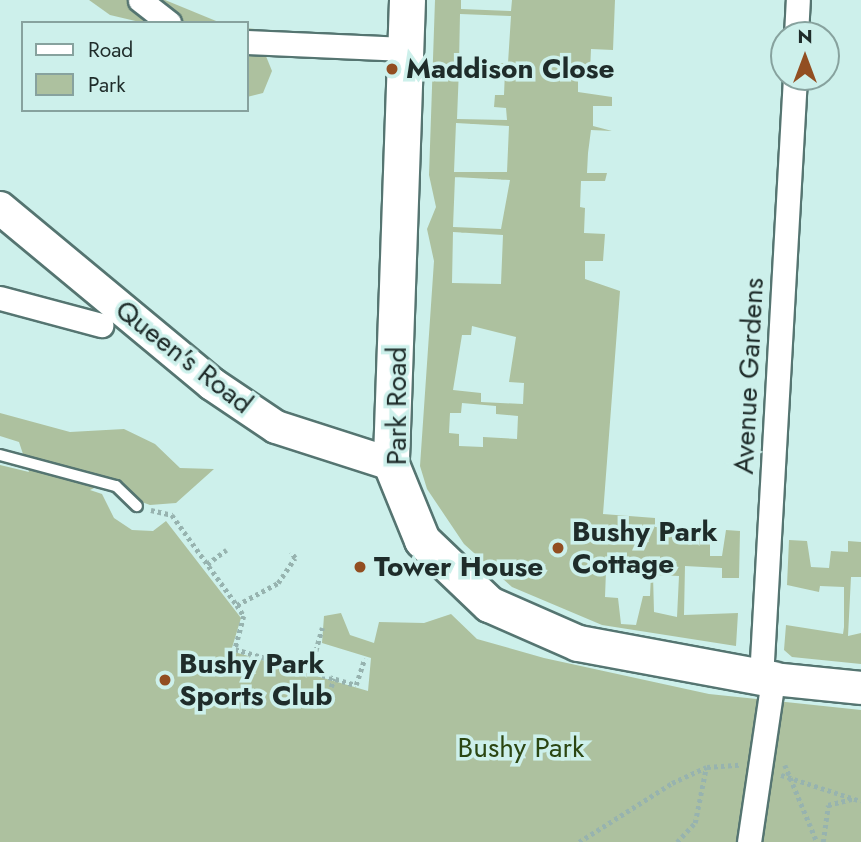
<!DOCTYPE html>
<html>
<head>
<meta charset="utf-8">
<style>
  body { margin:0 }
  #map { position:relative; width:861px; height:842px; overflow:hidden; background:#cdf0eb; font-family:Jost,sans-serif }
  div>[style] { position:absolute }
  .green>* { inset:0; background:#adc19f }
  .path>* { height:4.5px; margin-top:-2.25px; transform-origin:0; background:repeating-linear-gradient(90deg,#97b3af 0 3.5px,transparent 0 7px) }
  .roads { filter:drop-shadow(2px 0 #557571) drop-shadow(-2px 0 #557571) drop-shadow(0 2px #557571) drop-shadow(0 -2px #557571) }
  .lane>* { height:10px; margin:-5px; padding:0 5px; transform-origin:5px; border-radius:5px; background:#fff }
  .street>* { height:23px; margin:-11.5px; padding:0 11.5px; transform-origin:11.5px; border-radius:11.5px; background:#fff }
  .secondary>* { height:32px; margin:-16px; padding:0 16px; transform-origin:16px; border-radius:16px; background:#fff }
  .primary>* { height:35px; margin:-17.5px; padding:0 17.5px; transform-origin:17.5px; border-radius:17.5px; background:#fff }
  .dots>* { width:19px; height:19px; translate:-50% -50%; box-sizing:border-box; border:4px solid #cdf0eb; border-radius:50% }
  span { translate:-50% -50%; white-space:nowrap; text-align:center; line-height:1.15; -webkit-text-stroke:7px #cdf0eb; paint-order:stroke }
  .poi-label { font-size:28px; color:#1f2c2a; font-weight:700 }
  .left { translate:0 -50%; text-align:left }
  .street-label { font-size:28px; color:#1f2c2a }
  .park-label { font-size:28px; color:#2b4612 }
  .legend { position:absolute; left:21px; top:21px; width:228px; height:91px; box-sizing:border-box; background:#cdf0eb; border:2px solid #87a29e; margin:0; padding:9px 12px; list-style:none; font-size:21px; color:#1f2c2a }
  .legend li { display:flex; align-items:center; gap:14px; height:35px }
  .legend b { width:35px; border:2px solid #87a29e }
  .north { position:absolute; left:770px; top:21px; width:70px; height:70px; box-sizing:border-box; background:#cdf0eb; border:2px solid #87a29e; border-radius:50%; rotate:0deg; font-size:19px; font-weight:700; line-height:28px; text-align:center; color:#1f2c2a }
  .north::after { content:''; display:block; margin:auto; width:24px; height:32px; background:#924e21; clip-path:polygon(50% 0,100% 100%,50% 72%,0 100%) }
</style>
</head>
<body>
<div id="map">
  <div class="green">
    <i style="clip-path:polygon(89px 0,165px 0,221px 23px,144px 23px,110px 15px)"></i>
    <i style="clip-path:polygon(evenodd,435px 0,461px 0,461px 9px,511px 11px,512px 0,615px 0,613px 50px,591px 49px,590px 72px,578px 72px,578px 92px,612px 97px,612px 106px,593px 106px,593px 126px,612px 131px,591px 130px,588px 153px,587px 173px,607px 173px,605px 181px,581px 181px,580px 207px,585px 208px,584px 233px,605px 234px,603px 261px,585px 261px,585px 279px,620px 291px,603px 514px,655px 518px,655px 527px,710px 530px,710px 556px,722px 556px,726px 530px,740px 531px,739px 578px,722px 578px,722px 568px,685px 566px,684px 615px,738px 613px,736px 646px,602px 625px,512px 587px,464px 544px,427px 489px,420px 466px,434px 261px,427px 229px,436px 207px,429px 175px,435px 0,460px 14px,511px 16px,508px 63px,459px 63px,460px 14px,435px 0,459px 68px,505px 70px,504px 95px,495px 95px,494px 107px,506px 108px,507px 120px,457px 119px,459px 68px,435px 0,456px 123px,509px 126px,507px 172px,454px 172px,456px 123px,435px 0,455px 177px,510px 180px,501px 229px,453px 227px,455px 177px,435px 0,453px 232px,503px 235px,501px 284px,452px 283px,453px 232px,435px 0,472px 326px,516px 337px,509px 382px,524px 383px,523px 404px,481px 402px,481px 393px,453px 390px,462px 335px,471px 335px,472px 326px,435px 0,462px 403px,496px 406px,496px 414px,518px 416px,517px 439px,483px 437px,483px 447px,459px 446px,459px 434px,449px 433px,450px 413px,461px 413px,462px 403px,435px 0,606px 571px,651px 575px,650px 596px,643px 596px,636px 625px,621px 624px,618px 598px,605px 597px,606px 571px,435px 0,653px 575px,679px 576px,677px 617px,654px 612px,653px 575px)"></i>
    <i style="clip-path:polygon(247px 28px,255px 29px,272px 71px,263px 93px,247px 97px)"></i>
    <i style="clip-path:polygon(0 413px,70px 432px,124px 429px,155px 444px,180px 468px,214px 469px,176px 503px,150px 505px,98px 486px,90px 490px,102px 494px,114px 518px,132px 530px,153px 531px,166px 521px,241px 618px,231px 651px,368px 691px,371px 658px,322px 643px,324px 616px,341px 613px,350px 635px,374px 643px,379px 622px,424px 623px,451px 614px,477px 639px,544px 658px,709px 694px,861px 710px,861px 842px,0 842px,0 465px,29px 472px,19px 442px,0 436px)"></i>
    <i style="clip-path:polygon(789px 540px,807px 541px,811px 567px,829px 568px,831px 551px,848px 552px,848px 541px,861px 542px,861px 577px,851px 577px,848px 636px,861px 633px,861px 664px,792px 657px,784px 650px,786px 625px,843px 634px,844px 627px,844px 587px,820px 586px,819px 592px,787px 585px)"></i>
  </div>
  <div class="path">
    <i style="left:151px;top:510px;width:22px;rotate:13deg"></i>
    <i style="left:172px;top:515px;width:111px;rotate:54.2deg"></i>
    <i style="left:237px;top:605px;width:47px;rotate:-28.2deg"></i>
    <i style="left:278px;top:583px;width:30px;rotate:-56deg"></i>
    <i style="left:295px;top:558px;width:7px;rotate:-124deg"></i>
    <i style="left:207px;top:564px;width:24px;rotate:-36deg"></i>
    <i style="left:237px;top:605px;width:13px;rotate:58deg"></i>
    <i style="left:244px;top:616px;width:34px;rotate:105deg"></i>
    <i style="left:235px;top:649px;width:126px;rotate:16.6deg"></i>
    <i style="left:356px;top:685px;width:28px;rotate:-72deg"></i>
    <i style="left:310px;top:671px;width:45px;rotate:-74.4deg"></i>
    <i style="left:331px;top:687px;width:9px;rotate:-69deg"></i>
    <i style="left:785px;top:765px;width:83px;rotate:67.4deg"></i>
    <i style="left:781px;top:775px;width:84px;rotate:18deg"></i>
    <i style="left:579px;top:842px;width:110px;rotate:-32.4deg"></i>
    <i style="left:672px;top:783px;width:38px;rotate:-25deg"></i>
    <i style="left:707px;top:767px;width:32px;rotate:-4deg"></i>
    <i style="left:677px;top:842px;width:26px;rotate:-47deg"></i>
    <i style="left:695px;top:823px;width:56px;rotate:-78.7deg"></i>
    <i style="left:823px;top:842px;width:37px;rotate:-82deg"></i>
    <i style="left:828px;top:805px;width:25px;rotate:-14deg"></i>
  </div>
  <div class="roads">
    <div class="lane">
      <i style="left:0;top:455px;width:120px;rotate:15deg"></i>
      <i style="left:116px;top:486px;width:29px;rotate:44deg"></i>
    </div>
    <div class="street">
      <i style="left:140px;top:0;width:37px;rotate:38deg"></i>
      <i style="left:796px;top:35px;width:35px;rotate:-87deg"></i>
      <i style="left:247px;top:42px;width:158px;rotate:2.5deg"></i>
      <i style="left:0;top:298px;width:105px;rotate:15deg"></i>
      <i style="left:761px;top:678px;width:602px;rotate:-86.76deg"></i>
      <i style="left:749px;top:842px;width:165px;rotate:-81.6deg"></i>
    </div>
    <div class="secondary">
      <i style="left:0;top:208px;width:276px;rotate:39.7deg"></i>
      <i style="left:212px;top:384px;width:77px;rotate:33.9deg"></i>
      <i style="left:276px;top:427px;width:121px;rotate:17.8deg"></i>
      <i style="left:773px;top:679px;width:88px;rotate:5.8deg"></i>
    </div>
    <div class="primary">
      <i style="left:407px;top:0;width:464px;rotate:92deg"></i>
      <i style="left:391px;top:464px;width:82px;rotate:67.8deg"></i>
      <i style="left:422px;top:540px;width:93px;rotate:43.7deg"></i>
      <i style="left:489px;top:604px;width:97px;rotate:23.7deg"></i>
      <i style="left:578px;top:643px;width:198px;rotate:10.5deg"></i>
    </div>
  </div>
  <div class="dots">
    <i style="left:392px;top:69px;background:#924e21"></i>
    <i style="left:558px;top:548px;background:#924e21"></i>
    <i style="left:360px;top:567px;background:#924e21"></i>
    <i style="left:165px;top:680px;background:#924e21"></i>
  </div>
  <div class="poi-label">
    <span class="left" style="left:406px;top:69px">Maddison Close</span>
    <span class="left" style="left:572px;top:548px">Bushy Park<br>Cottage</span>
    <span class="left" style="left:374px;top:567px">Tower House</span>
    <span class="left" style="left:179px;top:680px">Bushy Park<br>Sports Club</span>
  </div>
  <div class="street-label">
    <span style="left:184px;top:357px;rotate:38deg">Queen's Road</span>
    <span style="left:749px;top:376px;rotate:-87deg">Avenue Gardens</span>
    <span style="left:397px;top:406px;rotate:-90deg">Park Road</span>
  </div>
  <div class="park-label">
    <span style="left:521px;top:748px">Bushy Park</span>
  </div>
  <ul class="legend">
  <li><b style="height:9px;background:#fff"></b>Road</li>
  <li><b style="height:19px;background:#adc19f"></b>Park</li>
  </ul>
  <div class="north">N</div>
</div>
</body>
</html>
